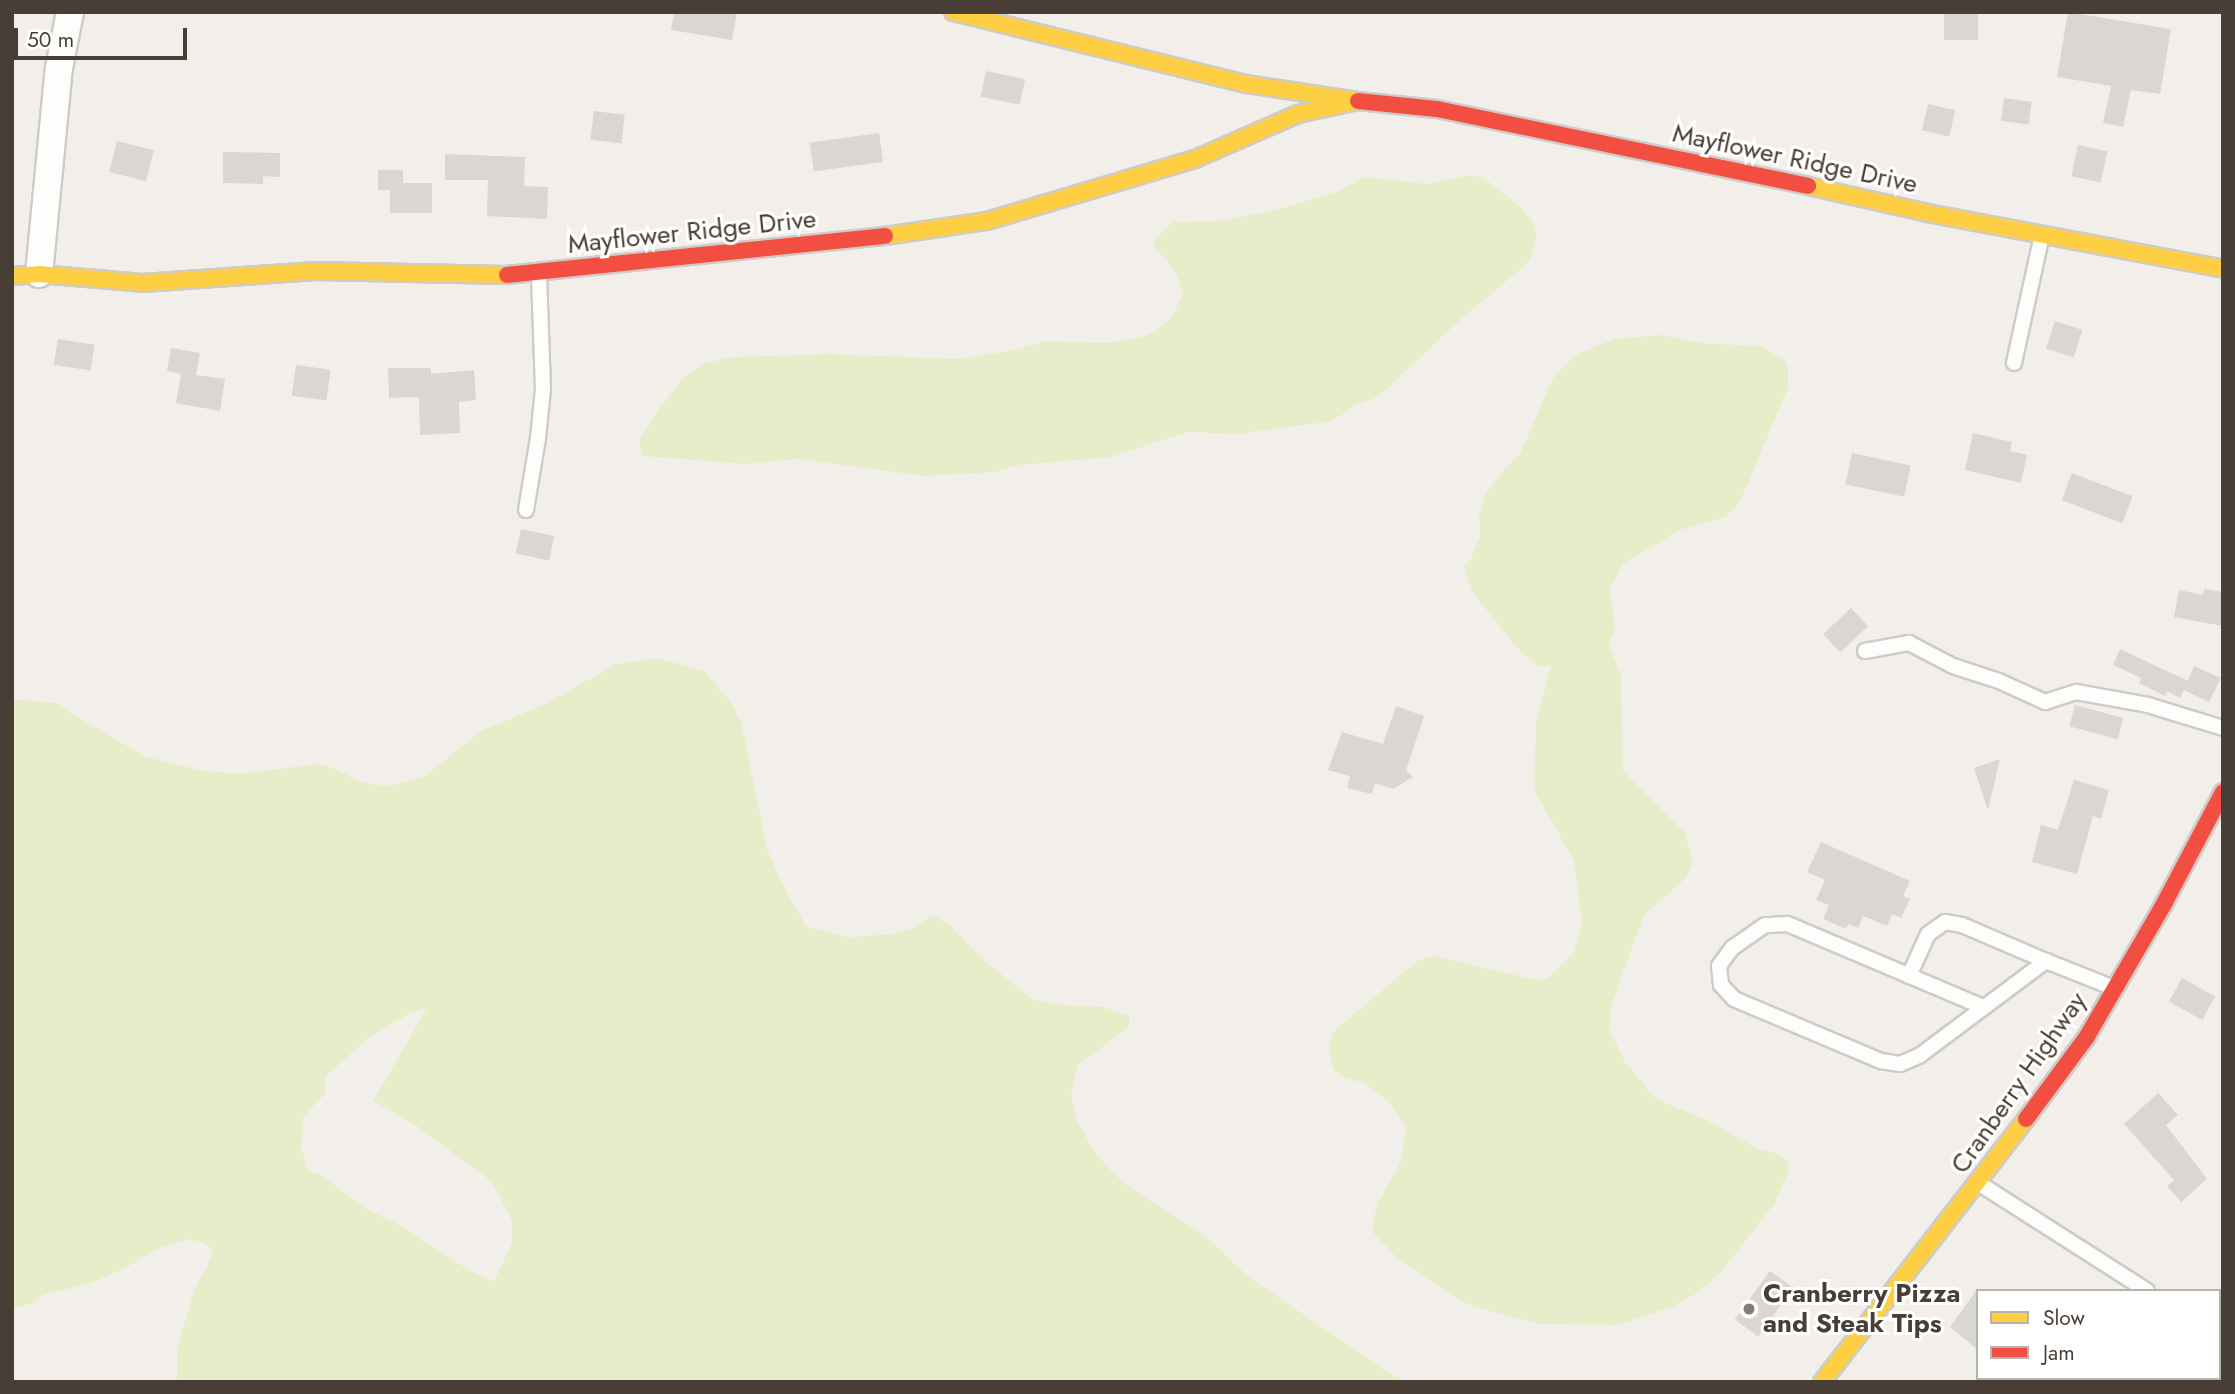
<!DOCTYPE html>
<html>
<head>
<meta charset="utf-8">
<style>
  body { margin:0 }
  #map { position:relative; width:2235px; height:1394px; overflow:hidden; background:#f2efeb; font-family:Jost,sans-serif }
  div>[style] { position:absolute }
  .green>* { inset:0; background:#e6eec9 }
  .building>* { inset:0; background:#dad6d1; transform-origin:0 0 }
  .roads { filter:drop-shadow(2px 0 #cfcbc7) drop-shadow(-2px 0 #cfcbc7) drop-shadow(0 2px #cfcbc7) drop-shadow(0 -2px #cfcbc7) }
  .lane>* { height:14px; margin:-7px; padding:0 7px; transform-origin:7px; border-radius:7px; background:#fdfdfc }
  .street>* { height:26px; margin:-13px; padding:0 13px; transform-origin:13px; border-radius:13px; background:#fdfdfc }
  .slow>* { height:16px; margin:-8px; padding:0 8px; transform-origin:8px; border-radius:8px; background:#ffcf43 }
  .jam>* { height:16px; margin:-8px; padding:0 8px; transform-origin:8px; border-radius:8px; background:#f24e42 }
  .dots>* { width:19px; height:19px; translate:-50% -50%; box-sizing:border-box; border:4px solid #fff; border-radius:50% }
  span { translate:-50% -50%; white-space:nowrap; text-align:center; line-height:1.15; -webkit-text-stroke:6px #fff; paint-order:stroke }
  .street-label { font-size:26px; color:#493e35 }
  .poi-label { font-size:26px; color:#493e35; font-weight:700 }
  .left { translate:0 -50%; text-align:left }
  .frame { position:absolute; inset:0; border:14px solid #493e35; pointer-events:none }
  .legend { position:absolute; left:1976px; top:1289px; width:245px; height:91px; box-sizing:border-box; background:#fff; border:2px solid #b6b2ae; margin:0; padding:9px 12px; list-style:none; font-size:21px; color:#493e35 }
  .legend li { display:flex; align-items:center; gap:14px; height:35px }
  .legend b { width:35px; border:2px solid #b6b2ae }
  .scale { position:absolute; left:14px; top:28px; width:173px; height:32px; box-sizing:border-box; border:4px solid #493e35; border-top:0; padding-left:9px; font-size:21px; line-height:24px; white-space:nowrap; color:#493e35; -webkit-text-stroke:5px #fff; paint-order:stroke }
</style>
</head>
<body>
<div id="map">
  <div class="green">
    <i style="clip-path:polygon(1469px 175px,1484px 178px,1521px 207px,1534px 224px,1537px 236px,1530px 261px,1459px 321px,1378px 397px,1355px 405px,1339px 417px,1326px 422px,1237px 434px,1189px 432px,1110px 457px,1018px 465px,996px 472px,924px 476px,798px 459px,747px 464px,642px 456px,639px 441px,660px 407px,686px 375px,705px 363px,733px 357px,829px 354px,959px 359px,1020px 349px,1044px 341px,1106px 343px,1142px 337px,1156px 331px,1171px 318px,1183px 295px,1177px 274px,1153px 244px,1155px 238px,1173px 222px,1219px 221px,1275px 210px,1336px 192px,1365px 177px,1428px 184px)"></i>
    <i style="clip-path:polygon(1660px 335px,1701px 343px,1759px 346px,1784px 359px,1788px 367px,1788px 388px,1740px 502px,1726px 517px,1680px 530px,1623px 564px,1610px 588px,1615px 629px,1608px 644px,1621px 675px,1623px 771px,1685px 833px,1693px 863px,1686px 878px,1644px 915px,1612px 1004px,1609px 1028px,1625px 1062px,1656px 1099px,1709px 1121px,1760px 1150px,1774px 1152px,1788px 1160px,1789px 1171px,1774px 1204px,1723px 1270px,1697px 1293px,1672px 1307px,1618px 1325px,1538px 1324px,1472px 1306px,1451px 1295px,1396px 1257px,1374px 1234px,1372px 1224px,1378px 1203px,1401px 1161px,1406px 1129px,1391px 1104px,1365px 1083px,1345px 1078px,1334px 1070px,1328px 1048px,1333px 1032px,1418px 960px,1433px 956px,1537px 980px,1548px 978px,1574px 953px,1582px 924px,1574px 861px,1534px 790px,1536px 722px,1551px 665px,1539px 667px,1517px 648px,1473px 593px,1464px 567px,1470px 560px,1480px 536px,1479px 515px,1485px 495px,1500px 474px,1520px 454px,1553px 378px,1577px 354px,1614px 339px)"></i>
    <i style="clip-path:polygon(evenodd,657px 658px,704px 671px,729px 700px,741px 721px,767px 849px,785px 889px,807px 927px,849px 937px,893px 934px,911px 929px,932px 915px,949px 924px,980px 957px,1034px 1000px,1063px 1005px,1103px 1007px,1129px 1016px,1129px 1027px,1078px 1065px,1071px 1093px,1077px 1121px,1093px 1149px,1115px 1175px,1137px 1192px,1202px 1233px,1250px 1278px,1388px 1372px,1407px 1382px,177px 1382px,177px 1348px,194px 1291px,214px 1252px,205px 1243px,189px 1239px,154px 1250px,126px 1268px,91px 1283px,43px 1295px,34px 1303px,12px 1309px,12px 699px,55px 703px,144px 756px,199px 770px,240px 774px,317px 764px,331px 767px,364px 783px,388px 786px,422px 778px,481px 731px,548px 703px,616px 664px,657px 658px,427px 1008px,373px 1101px,417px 1126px,492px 1182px,512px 1221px,512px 1243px,494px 1281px,474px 1273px,391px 1220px,366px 1209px,321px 1175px,308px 1171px,301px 1147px,304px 1116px,326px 1093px,325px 1077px,371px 1036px,408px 1014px,427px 1008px)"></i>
  </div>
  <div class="building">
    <i style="clip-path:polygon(674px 12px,737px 12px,732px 40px,671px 30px)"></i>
    <i style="left:1978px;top:12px;width:28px;height:34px;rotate:90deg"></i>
    <i style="clip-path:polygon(2068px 12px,2171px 29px,2160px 94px,2131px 90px,2123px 127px,2103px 123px,2111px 86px,2057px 77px)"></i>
    <i style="left:986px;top:71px;width:40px;height:26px;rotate:12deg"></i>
    <i style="left:2004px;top:98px;width:28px;height:23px;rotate:8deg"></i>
    <i style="left:1928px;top:104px;width:28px;height:27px;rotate:13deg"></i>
    <i style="left:594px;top:111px;width:31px;height:29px;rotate:7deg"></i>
    <i style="left:879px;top:133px;width:29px;height:70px;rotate:82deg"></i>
    <i style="left:117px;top:141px;width:38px;height:32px;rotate:14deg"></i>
    <i style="left:2078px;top:145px;width:30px;height:32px;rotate:12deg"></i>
    <i style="clip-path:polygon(223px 152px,280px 153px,280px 177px,263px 176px,263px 184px,223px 183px)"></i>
    <i style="clip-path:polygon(445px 154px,525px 157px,524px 186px,548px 187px,547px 219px,487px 216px,488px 180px,445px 180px)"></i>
    <i style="clip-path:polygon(378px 170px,403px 170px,403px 183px,432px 183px,432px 213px,390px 213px,390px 190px,378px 190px)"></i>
    <i style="left:2055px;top:321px;width:29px;height:29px;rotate:18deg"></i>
    <i style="left:58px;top:339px;width:37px;height:26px;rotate:9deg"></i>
    <i style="clip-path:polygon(171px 348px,200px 353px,196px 375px,225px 379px,220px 411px,176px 403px,181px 374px,167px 371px)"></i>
    <i style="left:296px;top:365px;width:35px;height:31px;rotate:8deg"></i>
    <i style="clip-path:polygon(388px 368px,431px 368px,431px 374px,474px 370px,476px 400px,459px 402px,460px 433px,420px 435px,419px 397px,389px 398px)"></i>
    <i style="clip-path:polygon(1973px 433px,2012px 442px,2010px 451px,2027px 455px,2021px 483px,1965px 470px)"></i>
    <i style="left:1852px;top:453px;width:60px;height:32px;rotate:12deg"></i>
    <i style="left:2072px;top:473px;width:65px;height:29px;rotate:21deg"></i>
    <i style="left:521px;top:529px;width:34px;height:25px;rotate:12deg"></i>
    <i style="clip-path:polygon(2204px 589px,2223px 592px,2223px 626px,2174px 617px,2179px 590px,2203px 595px)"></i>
    <i style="left:1851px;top:608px;width:25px;height:38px;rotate:47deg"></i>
    <i style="clip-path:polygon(2120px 649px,2188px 681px,2194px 666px,2221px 678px,2209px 702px,2184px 690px,2180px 698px,2167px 691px,2165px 696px,2139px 683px,2141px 678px,2113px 665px)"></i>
    <i style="left:2075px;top:705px;width:50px;height:22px;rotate:15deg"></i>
    <i style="clip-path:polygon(1396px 706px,1424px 716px,1406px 770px,1413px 777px,1393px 789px,1375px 783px,1372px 794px,1347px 788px,1350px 776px,1328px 770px,1342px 732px,1383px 744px)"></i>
    <i style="clip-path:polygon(2000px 759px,1988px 810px,1974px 768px)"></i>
    <i style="clip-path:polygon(2074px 780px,2109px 790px,2101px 819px,2093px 816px,2077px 874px,2032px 862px,2041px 825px,2058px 830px)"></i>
    <i style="clip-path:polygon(1821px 842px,1910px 881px,1903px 896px,1910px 899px,1901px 918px,1892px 914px,1887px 926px,1863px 916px,1858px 928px,1848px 924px,1846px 929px,1823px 919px,1829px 905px,1816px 900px,1825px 880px,1807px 872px)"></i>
    <i style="left:2182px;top:978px;width:38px;height:27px;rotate:29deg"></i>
    <i style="clip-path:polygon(2158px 1093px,2178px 1115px,2166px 1125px,2207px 1179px,2181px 1202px,2167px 1186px,2174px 1180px,2124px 1124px)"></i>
    <i style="left:1770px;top:1271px;width:29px;height:60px;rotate:36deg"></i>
    <i style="clip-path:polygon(1978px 1288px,1978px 1350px,1950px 1327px)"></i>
  </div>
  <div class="roads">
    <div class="lane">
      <i style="left:2014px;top:363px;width:131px;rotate:-77.7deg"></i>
      <i style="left:526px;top:510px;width:73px;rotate:-80.5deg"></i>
      <i style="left:538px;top:438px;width:49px;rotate:-84.2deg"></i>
      <i style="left:543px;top:389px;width:116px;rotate:-92deg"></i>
      <i style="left:1865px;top:651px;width:45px;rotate:-10.3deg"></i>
      <i style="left:1909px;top:643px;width:50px;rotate:27.6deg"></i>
      <i style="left:1953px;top:666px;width:48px;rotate:18.1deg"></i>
      <i style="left:1999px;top:681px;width:51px;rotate:24.5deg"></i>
      <i style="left:2045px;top:702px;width:33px;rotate:-18deg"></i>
      <i style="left:2076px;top:692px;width:73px;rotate:10.2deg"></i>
      <i style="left:2148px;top:705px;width:78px;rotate:17deg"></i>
      <i style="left:1909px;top:976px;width:46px;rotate:-65.7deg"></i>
      <i style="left:1928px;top:934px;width:21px;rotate:-35deg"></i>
      <i style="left:1945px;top:922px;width:17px;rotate:10deg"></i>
      <i style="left:1962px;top:925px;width:91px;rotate:23.2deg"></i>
      <i style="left:1983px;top:1007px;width:213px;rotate:-157deg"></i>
      <i style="left:1787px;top:924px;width:22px;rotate:177deg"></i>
      <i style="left:1765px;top:925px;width:40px;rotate:145.1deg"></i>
      <i style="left:1732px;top:948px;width:22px;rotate:126deg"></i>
      <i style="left:1719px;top:966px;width:19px;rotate:84deg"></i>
      <i style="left:1721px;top:985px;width:19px;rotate:47deg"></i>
      <i style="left:1734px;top:999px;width:160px;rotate:22.9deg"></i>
      <i style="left:1881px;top:1061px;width:19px;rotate:9deg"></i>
      <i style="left:1900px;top:1064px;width:21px;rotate:-23deg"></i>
      <i style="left:1919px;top:1056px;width:159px;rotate:-36.8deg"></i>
      <i style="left:2046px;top:961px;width:73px;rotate:21.7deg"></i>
      <i style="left:1980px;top:1184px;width:198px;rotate:32.6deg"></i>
      <i style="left:2219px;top:1337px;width:4px;rotate:27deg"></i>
    </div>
    <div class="street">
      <i style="left:39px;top:274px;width:207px;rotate:-84.5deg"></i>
      <i style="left:59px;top:68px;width:57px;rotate:-78.9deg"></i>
    </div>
    <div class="slow">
      <i style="left:953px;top:12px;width:303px;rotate:13.8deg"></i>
      <i style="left:1247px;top:84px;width:112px;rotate:8.7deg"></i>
      <i style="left:1808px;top:186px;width:123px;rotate:12.7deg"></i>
      <i style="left:1928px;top:213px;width:300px;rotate:10.7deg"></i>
      <i style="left:885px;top:236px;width:103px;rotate:-8.4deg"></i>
      <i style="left:987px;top:221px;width:217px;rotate:-16.6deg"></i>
      <i style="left:1195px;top:159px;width:112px;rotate:-23.6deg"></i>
      <i style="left:1298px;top:114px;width:60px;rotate:-12.4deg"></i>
      <i style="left:12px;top:276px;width:27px;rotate:-4deg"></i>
      <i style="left:39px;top:274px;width:104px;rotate:4.9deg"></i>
      <i style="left:143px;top:283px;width:173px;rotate:-4deg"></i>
      <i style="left:316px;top:271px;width:191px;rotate:1.2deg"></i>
      <i style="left:1822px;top:1382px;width:333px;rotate:-52.2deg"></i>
    </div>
    <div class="jam">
      <i style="left:1358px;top:101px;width:79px;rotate:5.8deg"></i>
      <i style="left:1437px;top:109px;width:379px;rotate:11.7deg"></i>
      <i style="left:507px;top:275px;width:380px;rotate:-5.9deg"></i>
      <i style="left:2026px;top:1119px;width:101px;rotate:-53.5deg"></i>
      <i style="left:2086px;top:1038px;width:157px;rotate:-59.8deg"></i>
      <i style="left:2165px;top:902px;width:124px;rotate:-62.2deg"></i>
    </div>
  </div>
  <div class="dots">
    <i style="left:1749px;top:1309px;background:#847c75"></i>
  </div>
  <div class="street-label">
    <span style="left:1795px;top:159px;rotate:12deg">Mayflower Ridge Drive</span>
    <span style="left:692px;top:232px;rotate:-6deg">Mayflower Ridge Drive</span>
    <span style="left:2019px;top:1083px;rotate:-55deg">Cranberry Highway</span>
  </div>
  <div class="poi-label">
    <span class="left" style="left:1763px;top:1309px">Cranberry Pizza<br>and Steak Tips</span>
  </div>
  <div class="frame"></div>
  <ul class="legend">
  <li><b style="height:9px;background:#ffcf43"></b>Slow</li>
  <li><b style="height:9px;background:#f24e42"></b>Jam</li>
  </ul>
  <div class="scale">50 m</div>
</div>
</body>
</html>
